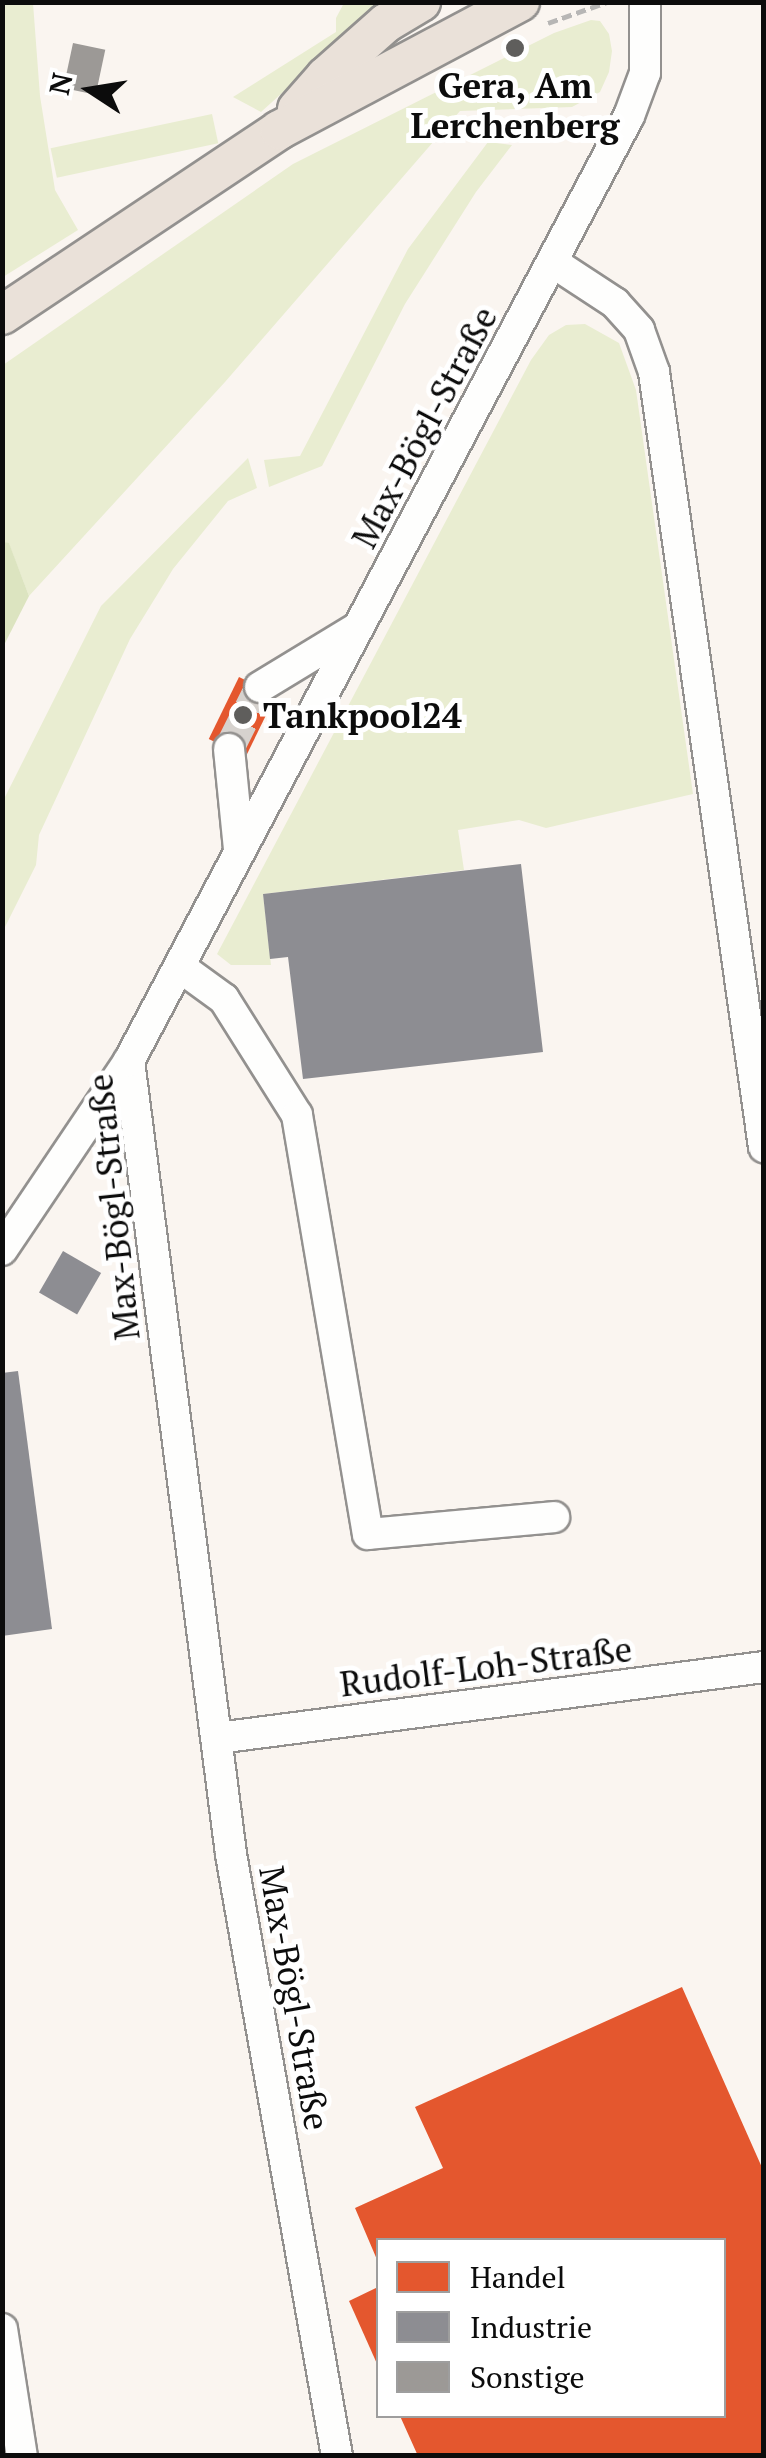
<!DOCTYPE html>
<html>
<head>
<meta charset="utf-8">
<style>
  body { margin:0 }
  #map { position:relative; width:766px; height:2458px; overflow:hidden; background:#faf5f0; font-family:"PT Serif",serif }
  div>[style] { position:absolute }
  .green>* { inset:0; background:#e9edd1; transform-origin:0 0 }
  .forest>* { inset:0; background:#dce4c0 }
  .shops>* { inset:0; background:#e4572e; transform-origin:0 0 }
  .industry>* { inset:0; background:#8d8d92; transform-origin:0 0 }
  .building>* { inset:0; background:#9c9996; transform-origin:0 0 }
  .minor-tunnel>* { height:30px; margin-top:-15px; transform-origin:0; background:repeating-linear-gradient(90deg,#d6d2ce 0 30px,transparent 0 45px) }
  .path>* { height:5px; margin-top:-2.5px; transform-origin:0; background:repeating-linear-gradient(90deg,#b7b6b5 0 10px,transparent 0 15px) }
  .roads { filter:drop-shadow(2px 0 #93918f) drop-shadow(-2px 0 #93918f) drop-shadow(0 2px #93918f) drop-shadow(0 -2px #93918f) }
  .minor>* { height:30px; margin:-15px; padding:0 15px; transform-origin:15px; border-radius:15px; background:#fefefd }
  .major>* { height:38px; margin:-19px; padding:0 19px; transform-origin:19px; border-radius:19px; background:#eae1d9 }
  .dots>* { width:28px; height:28px; translate:-50% -50%; box-sizing:border-box; border:5px solid #fff; border-radius:50% }
  span { translate:-50% -50%; white-space:nowrap; text-align:center; line-height:1.15; -webkit-text-stroke:10px #fff; paint-order:stroke }
  .poi-label { font-size:35px; color:#0c0c0c; font-weight:700 }
  .left { translate:0 -50%; text-align:left }
  .street-label { font-size:35px; color:#0c0c0c }
  .frame { position:absolute; inset:0; border:5px solid #0c0c0c; pointer-events:none }
  .legend { position:absolute; left:376px; top:2238px; width:350px; height:180px; box-sizing:border-box; background:#fff; border:2px solid #9e9e9e; margin:0; padding:12px 18px; list-style:none; font-size:30px; color:#0c0c0c }
  .legend li { display:flex; align-items:center; gap:20px; height:50px }
  .legend b { width:50px; border:2px solid #9e9e9e }
  .north { position:absolute; left:40px; top:40px; width:100px; height:100px; -webkit-text-stroke:8px #fff; paint-order:stroke; rotate:282deg; font-size:28px; font-weight:700; line-height:40px; text-align:center; color:#0c0c0c }
  .north::after { content:''; display:block; margin:auto; width:35px; height:45px; background:#0c0c0c; clip-path:polygon(50% 0,100% 100%,50% 72%,0 100%) }
</style>
</head>
<body>
<div id="map">
  <div class="green">
    <i style="clip-path:polygon(3px 2px,33px 3px,40px 96px,55px 190px,78px 230px,3px 277px)"></i>
    <i style="clip-path:polygon(344px 3px,394px 3px,353px 29px,261px 112px,233px 97px,336px 32px,336px 18px)"></i>
    <i style="clip-path:polygon(591px 20px,600px 21px,609px 34px,612px 51px,609px 72px,600px 92px,572px 107px,460px 111px,225px 382px,29px 596px,9px 544px,3px 542px,3px 365px,293px 164px,554px 33px)"></i>
    <i style="left:212px;top:114px;width:30px;height:165px;rotate:78deg"></i>
    <i style="clip-path:polygon(488px 142px,512px 145px,476px 192px,405px 304px,322px 466px,269px 487px,264px 460px,300px 456px,408px 249px)"></i>
    <i style="clip-path:polygon(585px 324px,619px 343px,636px 390px,693px 794px,546px 828px,519px 820px,458px 830px,464px 870px,263px 894px,271px 965px,231px 965px,217px 954px,531px 360px,549px 335px,566px 325px)"></i>
    <i style="clip-path:polygon(248px 458px,257px 488px,228px 501px,173px 569px,130px 639px,39px 835px,36px 865px,3px 931px,3px 801px,101px 606px)"></i>
  </div>
  <div class="forest">
    <i style="clip-path:polygon(3px 542px,9px 543px,29px 596px,3px 647px)"></i>
  </div>
  <div class="shops">
    <i style="left:239px;top:677px;width:41px;height:69px;rotate:26deg"></i>
    <i style="clip-path:polygon(682px 1987px,764px 2172px,764px 2456px,418px 2456px,400px 2416px,724px 2416px,724px 2240px,378px 2240px,378px 2262px,355px 2208px,443px 2168px,415px 2107px)"></i>
    <i style="clip-path:polygon(378px 2287px,378px 2366px,349px 2301px)"></i>
  </div>
  <div class="industry">
    <i style="clip-path:polygon(521px 864px,543px 1052px,303px 1079px,288px 957px,270px 959px,263px 894px)"></i>
    <i style="left:63px;top:1251px;width:44px;height:48px;rotate:30deg"></i>
    <i style="clip-path:polygon(18px 1371px,52px 1629px,2px 1636px,2px 1373px)"></i>
  </div>
  <div class="building">
    <i style="left:73px;top:43px;width:33px;height:46px;rotate:12deg"></i>
  </div>
  <div class="minor-tunnel">
    <i style="left:229px;top:749px;width:69px;rotate:-63.4deg"></i>
  </div>
  <div class="path">
    <i style="left:548px;top:23px;width:63px;rotate:-19.6deg"></i>
  </div>
  <div class="roads">
    <div class="minor">
      <i style="left:554px;top:263px;width:73px;rotate:33.3deg"></i>
      <i style="left:615px;top:303px;width:36px;rotate:48deg"></i>
      <i style="left:639px;top:330px;width:45px;rotate:70.3deg"></i>
      <i style="left:654px;top:372px;width:783px;rotate:81.92deg"></i>
      <i style="left:260px;top:687px;width:114px;rotate:-31.3deg"></i>
      <i style="left:229px;top:749px;width:100px;rotate:84.3deg"></i>
      <i style="left:180px;top:967px;width:54px;rotate:36deg"></i>
      <i style="left:224px;top:999px;width:137px;rotate:57.8deg"></i>
      <i style="left:297px;top:1115px;width:425px;rotate:80.4deg"></i>
      <i style="left:368px;top:1534px;width:187px;rotate:-5.2deg"></i>
      <i style="left:2px;top:1250px;width:228px;rotate:-56.1deg"></i>
      <i style="left:218px;top:1738px;width:551px;rotate:-7.41deg"></i>
      <i style="left:2px;top:2329px;width:129px;rotate:81.1deg"></i>
      <i style="left:337px;top:2456px;width:611px;rotate:-99.99deg"></i>
      <i style="left:231px;top:1854px;width:800px;rotate:-97.33deg"></i>
      <i style="left:129px;top:1061px;width:1069px;rotate:-62.12deg"></i>
      <i style="left:629px;top:116px;width:46px;rotate:-69.6deg"></i>
      <i style="left:645px;top:73px;width:71px;rotate:-90deg"></i>
    </div>
    <div class="major">
      <i style="left:297px;top:109px;width:43px;rotate:-48.8deg"></i>
      <i style="left:325px;top:77px;width:81px;rotate:-41.5deg"></i>
      <i style="left:386px;top:23px;width:41px;rotate:-31deg"></i>
      <i style="left:2px;top:315px;width:333px;rotate:-33.7deg"></i>
      <i style="left:279px;top:130px;width:273px;rotate:-28deg"></i>
    </div>
  </div>
  <div class="dots">
    <i style="left:515px;top:48px;background:#5f5e5c"></i>
    <i style="left:243px;top:715px;background:#5f5e5c"></i>
  </div>
  <div class="poi-label">
    <span style="left:515px;top:105px">Gera, Am<br>Lerchenberg</span>
    <span class="left" style="left:263px;top:715px">Tankpool24</span>
  </div>
  <div class="street-label">
    <span style="left:424px;top:427px;rotate:-62deg">Max-Bögl-Straße</span>
    <span style="left:113px;top:1207px;rotate:-96deg">Max-Bögl-Straße</span>
    <span style="left:486px;top:1666px;rotate:-7deg">Rudolf-Loh-Straße</span>
    <span style="left:295px;top:1998px;rotate:80deg">Max-Bögl-Straße</span>
  </div>
  <div class="frame"></div>
  <ul class="legend">
  <li><b style="height:28px;background:#e4572e"></b>Handel</li>
  <li><b style="height:28px;background:#8d8d92"></b>Industrie</li>
  <li><b style="height:28px;background:#9c9996"></b>Sonstige</li>
  </ul>
  <div class="north">N</div>
</div>
</body>
</html>
